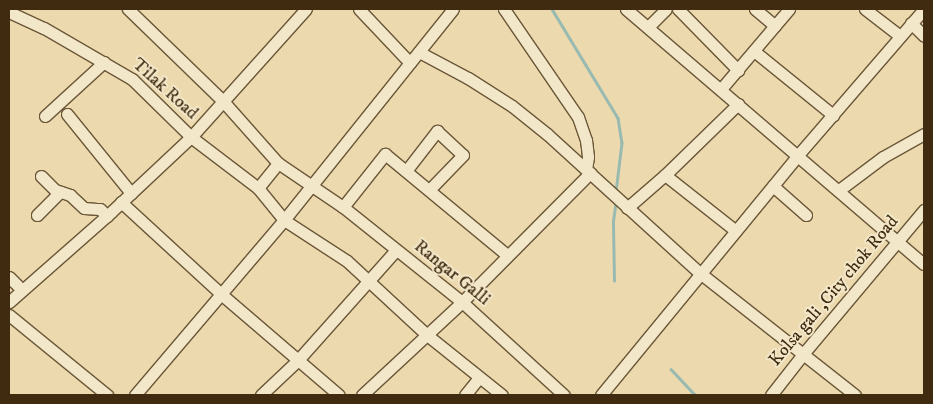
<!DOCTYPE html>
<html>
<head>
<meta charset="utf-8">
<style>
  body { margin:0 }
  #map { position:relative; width:933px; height:404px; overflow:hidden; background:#ecdaae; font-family:"IM FELL DW Pica",serif }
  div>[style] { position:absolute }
  .stream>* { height:2.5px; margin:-1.25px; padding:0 1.25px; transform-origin:1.25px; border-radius:1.25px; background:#99bab0 }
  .roads { filter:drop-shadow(1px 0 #6b5738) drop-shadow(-1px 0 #6b5738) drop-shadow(0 1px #6b5738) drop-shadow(0 -1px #6b5738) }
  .minor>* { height:11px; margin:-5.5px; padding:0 5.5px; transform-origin:5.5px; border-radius:5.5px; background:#f3e7ca }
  span { translate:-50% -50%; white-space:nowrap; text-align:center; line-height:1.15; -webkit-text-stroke:4px #f3e7ca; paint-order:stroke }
  .street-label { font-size:18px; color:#402b10 }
  .frame { position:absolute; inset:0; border:10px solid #402b10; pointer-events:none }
</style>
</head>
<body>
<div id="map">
  <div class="stream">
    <i style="left:552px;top:9px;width:127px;rotate:58.8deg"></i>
    <i style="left:618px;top:118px;width:25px;rotate:81deg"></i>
    <i style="left:622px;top:143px;width:49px;rotate:97deg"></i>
    <i style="left:614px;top:281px;width:60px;rotate:-91deg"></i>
    <i style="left:613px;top:221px;width:21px;rotate:-82deg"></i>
    <i style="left:671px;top:369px;width:35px;rotate:47deg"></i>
  </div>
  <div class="roads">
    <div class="minor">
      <i style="left:128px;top:9px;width:131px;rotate:44.1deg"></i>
      <i style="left:222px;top:100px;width:84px;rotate:48.4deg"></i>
      <i style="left:278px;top:163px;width:78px;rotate:34.1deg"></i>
      <i style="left:343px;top:207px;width:152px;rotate:38.6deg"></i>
      <i style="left:462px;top:302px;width:138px;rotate:42.4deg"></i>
      <i style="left:359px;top:9px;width:74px;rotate:46.6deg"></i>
      <i style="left:504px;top:9px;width:131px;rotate:55.6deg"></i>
      <i style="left:578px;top:117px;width:24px;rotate:71deg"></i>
      <i style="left:586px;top:140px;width:17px;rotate:83deg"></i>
      <i style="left:588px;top:157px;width:12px;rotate:99deg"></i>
      <i style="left:626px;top:9px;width:392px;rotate:40.6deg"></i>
      <i style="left:678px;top:9px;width:86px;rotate:45.5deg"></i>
      <i style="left:755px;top:9px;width:26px;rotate:40deg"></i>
      <i style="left:865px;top:9px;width:44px;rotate:37.6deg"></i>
      <i style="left:9px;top:12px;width:38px;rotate:25deg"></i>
      <i style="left:44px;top:28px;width:102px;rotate:30.1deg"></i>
      <i style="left:132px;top:79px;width:83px;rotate:44.5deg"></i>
      <i style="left:191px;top:137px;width:84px;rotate:37.3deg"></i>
      <i style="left:258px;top:188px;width:41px;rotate:50.9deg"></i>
      <i style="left:284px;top:220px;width:75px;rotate:33.1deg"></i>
      <i style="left:347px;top:261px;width:109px;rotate:42.8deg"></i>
      <i style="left:427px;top:335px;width:96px;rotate:38.7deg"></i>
      <i style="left:911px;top:23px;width:18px;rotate:45deg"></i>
      <i style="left:648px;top:27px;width:25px;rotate:-45deg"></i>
      <i style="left:754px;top:51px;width:102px;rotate:39deg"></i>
      <i style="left:419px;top:52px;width:55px;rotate:28deg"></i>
      <i style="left:468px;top:78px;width:52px;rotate:32.5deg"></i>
      <i style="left:512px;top:106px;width:45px;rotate:38.7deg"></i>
      <i style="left:547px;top:134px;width:207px;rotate:42.3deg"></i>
      <i style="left:700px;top:273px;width:197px;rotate:38.2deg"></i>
      <i style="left:721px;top:89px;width:105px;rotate:-49.6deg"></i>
      <i style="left:67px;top:114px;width:102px;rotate:51deg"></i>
      <i style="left:45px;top:116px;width:80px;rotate:-42.5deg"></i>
      <i style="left:406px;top:171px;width:51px;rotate:-52.2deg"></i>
      <i style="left:437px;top:131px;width:35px;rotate:43deg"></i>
      <i style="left:463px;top:155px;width:47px;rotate:134.1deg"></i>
      <i style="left:665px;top:175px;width:90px;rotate:38.3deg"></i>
      <i style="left:41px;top:176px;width:20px;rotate:45deg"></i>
      <i style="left:55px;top:190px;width:16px;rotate:18deg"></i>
      <i style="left:70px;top:195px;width:19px;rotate:43deg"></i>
      <i style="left:84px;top:208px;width:16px;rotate:4deg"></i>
      <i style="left:100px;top:209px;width:10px;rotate:45deg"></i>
      <i style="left:773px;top:186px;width:44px;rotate:41.3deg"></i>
      <i style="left:258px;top:188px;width:32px;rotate:-51deg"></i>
      <i style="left:839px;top:190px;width:55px;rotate:-36.9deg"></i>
      <i style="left:883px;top:157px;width:47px;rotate:-29.3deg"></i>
      <i style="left:121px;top:202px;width:136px;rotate:42.6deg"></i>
      <i style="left:221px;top:294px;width:155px;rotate:40.6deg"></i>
      <i style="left:343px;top:207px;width:68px;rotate:-51.6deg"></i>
      <i style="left:385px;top:154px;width:158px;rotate:39.6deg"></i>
      <i style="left:627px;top:208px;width:50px;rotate:-41deg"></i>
      <i style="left:665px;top:175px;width:102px;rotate:-44.2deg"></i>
      <i style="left:37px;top:215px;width:33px;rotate:-45deg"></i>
      <i style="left:9px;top:277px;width:18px;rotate:45deg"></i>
      <i style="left:9px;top:302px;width:136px;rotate:-41.4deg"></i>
      <i style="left:111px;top:212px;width:110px;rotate:-43.2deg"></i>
      <i style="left:191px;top:137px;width:172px;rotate:-48.1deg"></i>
      <i style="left:9px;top:315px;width:127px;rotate:39.2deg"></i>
      <i style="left:135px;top:395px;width:230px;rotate:-49.6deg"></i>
      <i style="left:284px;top:220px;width:270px;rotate:-51.3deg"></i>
      <i style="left:261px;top:395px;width:51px;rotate:-43.4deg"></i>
      <i style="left:298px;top:360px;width:147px;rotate:-48.3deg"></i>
      <i style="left:362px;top:395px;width:137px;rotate:-42.9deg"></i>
      <i style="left:462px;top:302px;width:182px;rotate:-45.2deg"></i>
      <i style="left:465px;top:395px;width:22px;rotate:-51deg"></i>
      <i style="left:601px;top:395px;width:310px;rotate:-50.6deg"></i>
      <i style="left:798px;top:155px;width:193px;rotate:-49.2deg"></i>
      <i style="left:771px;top:395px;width:52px;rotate:-52deg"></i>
      <i style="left:803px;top:354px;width:188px;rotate:-50deg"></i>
    </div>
  </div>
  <div class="street-label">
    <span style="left:165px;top:89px;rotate:42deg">Tilak Road</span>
    <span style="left:452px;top:273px;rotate:39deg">Rangar Galli</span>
    <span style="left:834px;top:291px;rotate:-50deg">Kolsa gali ,City chok Road</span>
  </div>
  <div class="frame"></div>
</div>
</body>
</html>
